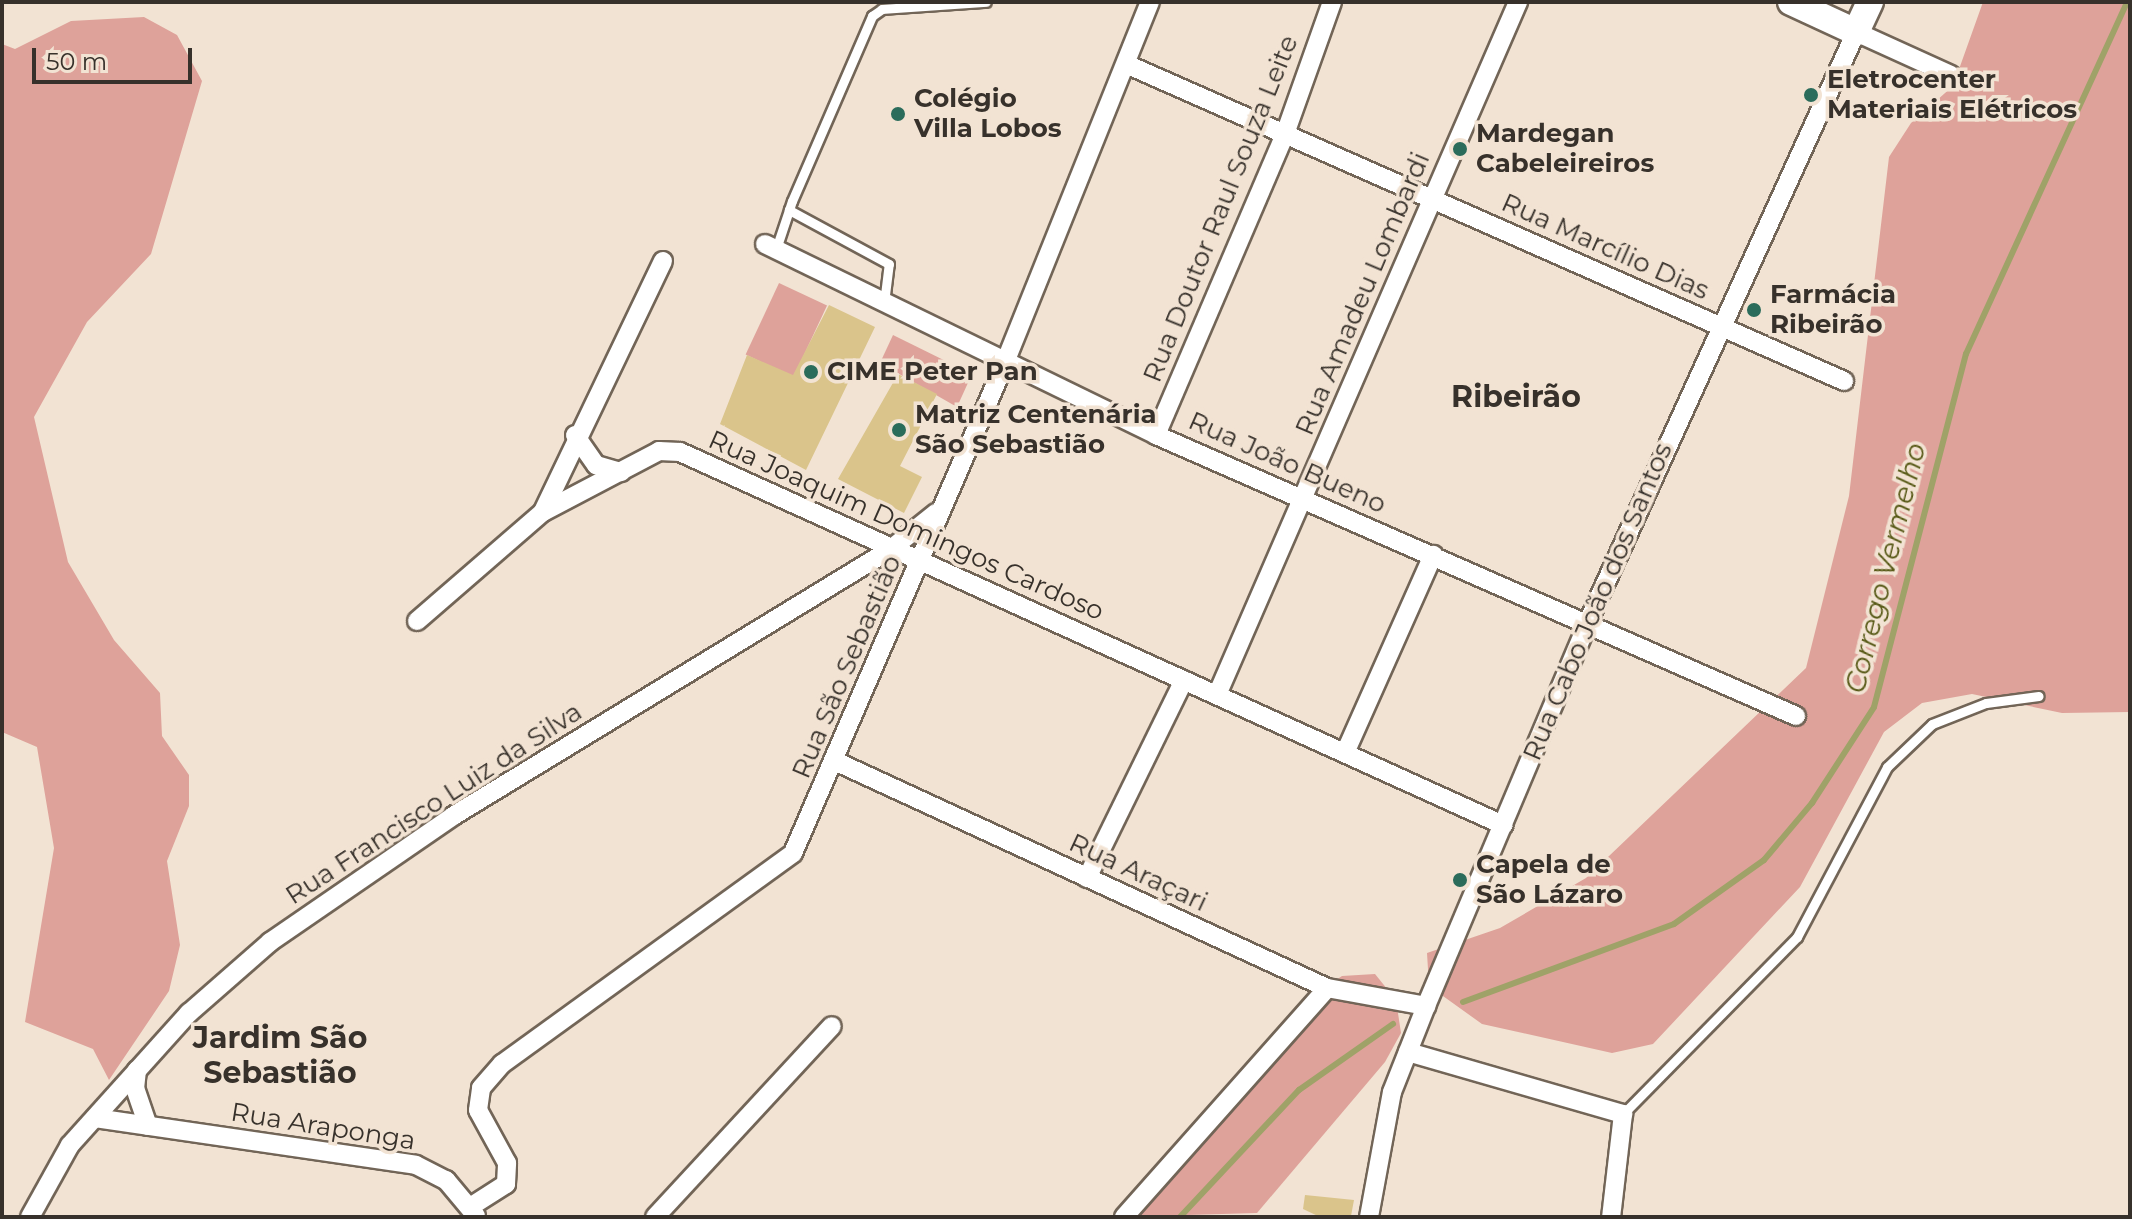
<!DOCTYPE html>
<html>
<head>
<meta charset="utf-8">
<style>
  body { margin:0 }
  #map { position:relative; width:2132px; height:1219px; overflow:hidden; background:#f2e3d3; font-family:Montserrat,sans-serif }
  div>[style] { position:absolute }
  .green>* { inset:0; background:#dea29a; transform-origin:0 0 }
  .stream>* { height:6px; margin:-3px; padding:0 3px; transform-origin:3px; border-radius:3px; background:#9fa268 }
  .building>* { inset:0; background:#dac48b }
  .roads { filter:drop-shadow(2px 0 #726557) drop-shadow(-2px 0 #726557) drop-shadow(0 2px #726557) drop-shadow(0 -2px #726557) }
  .lane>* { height:9px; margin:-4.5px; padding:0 4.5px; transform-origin:4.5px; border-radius:4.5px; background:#fff }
  .street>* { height:18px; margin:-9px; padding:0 9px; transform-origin:9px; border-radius:9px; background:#fff }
  .secondary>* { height:26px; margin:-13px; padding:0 13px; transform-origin:13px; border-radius:13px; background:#fff }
  .dots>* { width:22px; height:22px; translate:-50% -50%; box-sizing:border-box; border:4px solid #f2e3d3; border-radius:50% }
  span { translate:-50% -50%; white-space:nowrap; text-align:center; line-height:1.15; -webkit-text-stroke:7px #f2e3d3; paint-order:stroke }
  .poi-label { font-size:26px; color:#37312b; font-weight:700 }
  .left { translate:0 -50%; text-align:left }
  .street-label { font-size:26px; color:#37312b }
  .water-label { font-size:28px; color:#575916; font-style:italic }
  .quarter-label { font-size:30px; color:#37312b; font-weight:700 }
  .frame { position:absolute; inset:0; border:4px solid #37312b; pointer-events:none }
  .scale { position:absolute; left:32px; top:48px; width:160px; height:36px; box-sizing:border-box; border:4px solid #37312b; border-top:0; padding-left:10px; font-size:24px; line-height:28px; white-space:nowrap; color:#37312b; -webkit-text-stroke:6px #f2e3d3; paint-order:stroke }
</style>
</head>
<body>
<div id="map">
  <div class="green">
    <i style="clip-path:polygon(1983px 2px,2130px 2px,2130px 712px,2062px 713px,1972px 694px,1922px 703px,1884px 732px,1800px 887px,1653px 1044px,1612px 1053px,1482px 1024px,1429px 986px,1427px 953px,1500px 928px,1586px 878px,1806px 668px,1849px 496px,1889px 157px,1911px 123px,1953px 86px)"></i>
    <i style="clip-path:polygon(144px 17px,177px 35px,202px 81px,151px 254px,87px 322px,34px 417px,68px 562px,114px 640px,160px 693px,162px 736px,189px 775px,189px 806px,167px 861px,180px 945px,169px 991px,109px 1080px,93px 1049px,25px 1022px,54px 848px,37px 747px,2px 732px,2px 44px,15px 49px,71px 21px)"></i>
    <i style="left:779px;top:283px;width:53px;height:79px;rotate:25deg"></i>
    <i style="clip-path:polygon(893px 335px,972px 374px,957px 407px,880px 363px)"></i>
    <i style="clip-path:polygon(1375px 974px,1396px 1000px,1401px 1033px,1385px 1062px,1257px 1213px,1117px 1217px,1315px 994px,1342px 976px)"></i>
  </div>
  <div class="stream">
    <i style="left:1463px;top:1002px;width:225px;rotate:-20.3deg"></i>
    <i style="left:1674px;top:924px;width:110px;rotate:-35.4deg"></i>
    <i style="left:1764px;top:860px;width:75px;rotate:-49.9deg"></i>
    <i style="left:1812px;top:803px;width:114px;rotate:-57.1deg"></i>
    <i style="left:1874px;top:707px;width:365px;rotate:-75.4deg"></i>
    <i style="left:1966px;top:354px;width:387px;rotate:-65.4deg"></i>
    <i style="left:1180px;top:1217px;width:174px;rotate:-46.9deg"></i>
    <i style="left:1299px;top:1090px;width:115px;rotate:-35.1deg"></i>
  </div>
  <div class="building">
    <i style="clip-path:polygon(829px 305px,875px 327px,806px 470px,720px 424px,747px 355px,793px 375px)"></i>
    <i style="clip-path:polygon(898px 374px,937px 394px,900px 466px,922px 477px,904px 513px,838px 479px)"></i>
    <i style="clip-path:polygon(1305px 1195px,1354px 1200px,1351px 1216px,1320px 1217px,1303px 1209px)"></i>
  </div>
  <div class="roads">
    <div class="lane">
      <i style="left:776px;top:249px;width:41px;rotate:-71.6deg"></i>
      <i style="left:884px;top:303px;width:39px;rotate:-83deg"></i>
      <i style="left:889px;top:264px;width:114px;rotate:-151.6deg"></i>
      <i style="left:789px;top:210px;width:9px;rotate:-72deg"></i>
      <i style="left:792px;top:201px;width:202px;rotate:-66.6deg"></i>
      <i style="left:872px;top:16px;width:12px;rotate:-35deg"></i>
      <i style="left:882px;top:9px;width:104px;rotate:-3.9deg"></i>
      <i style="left:1623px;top:1114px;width:248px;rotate:-45.5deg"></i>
      <i style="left:1797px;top:937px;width:192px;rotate:-62.1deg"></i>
      <i style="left:1887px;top:767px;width:62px;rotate:-43.7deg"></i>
      <i style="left:1932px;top:724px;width:58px;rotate:-21.3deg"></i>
      <i style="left:1986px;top:703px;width:53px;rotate:-7.5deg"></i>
    </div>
    <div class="street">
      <i style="left:1126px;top:64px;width:785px;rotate:23.82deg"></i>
      <i style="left:765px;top:244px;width:435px;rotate:26deg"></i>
      <i style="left:1156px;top:435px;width:699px;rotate:23.7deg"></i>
      <i style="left:663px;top:261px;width:278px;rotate:115.6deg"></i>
      <i style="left:543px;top:512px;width:131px;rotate:-27.7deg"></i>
      <i style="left:659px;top:451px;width:21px;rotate:3deg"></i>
      <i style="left:680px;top:452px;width:904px;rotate:24.38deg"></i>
      <i style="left:575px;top:435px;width:37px;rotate:55deg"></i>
      <i style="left:596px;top:465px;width:26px;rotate:16deg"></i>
      <i style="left:1156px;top:435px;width:327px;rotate:-66.8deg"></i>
      <i style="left:1285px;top:134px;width:140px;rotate:-70.4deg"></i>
      <i style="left:417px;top:621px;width:167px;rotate:-40.9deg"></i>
      <i style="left:1217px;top:695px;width:756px;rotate:-66.52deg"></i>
      <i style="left:1345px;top:753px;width:217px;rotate:-66deg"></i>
      <i style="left:837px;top:762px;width:540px;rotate:24.76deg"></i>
      <i style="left:1327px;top:988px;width:101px;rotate:10.3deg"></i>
      <i style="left:1087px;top:878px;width:220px;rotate:-63.9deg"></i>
      <i style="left:1408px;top:1052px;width:224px;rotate:16.1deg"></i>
      <i style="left:1623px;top:1114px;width:104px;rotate:96.6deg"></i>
      <i style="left:137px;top:1070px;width:18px;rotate:96deg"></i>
      <i style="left:135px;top:1088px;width:40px;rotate:71.1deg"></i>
      <i style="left:95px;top:1118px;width:324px;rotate:8.3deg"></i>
      <i style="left:416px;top:1165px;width:34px;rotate:27deg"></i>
      <i style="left:446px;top:1180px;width:47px;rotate:50.2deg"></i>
      <i style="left:470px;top:1207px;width:43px;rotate:-32.6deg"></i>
      <i style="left:506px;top:1184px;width:21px;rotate:-87deg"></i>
      <i style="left:507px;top:1163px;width:60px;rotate:-118.7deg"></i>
      <i style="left:478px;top:1110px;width:22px;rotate:-82deg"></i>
      <i style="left:481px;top:1088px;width:32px;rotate:-49deg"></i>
      <i style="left:502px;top:1064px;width:359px;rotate:-35.9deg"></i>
      <i style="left:793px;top:853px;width:532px;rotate:-66.62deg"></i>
      <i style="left:1004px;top:365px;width:391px;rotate:-68.1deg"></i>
      <i style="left:30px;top:1217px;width:82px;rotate:-60.9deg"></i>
      <i style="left:70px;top:1145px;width:178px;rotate:-48deg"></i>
      <i style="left:189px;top:1013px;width:108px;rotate:-41.2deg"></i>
      <i style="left:270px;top:942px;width:222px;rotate:-34.5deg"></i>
      <i style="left:453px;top:816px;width:513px;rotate:-31.37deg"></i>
      <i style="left:891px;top:549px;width:58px;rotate:-38.7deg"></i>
      <i style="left:655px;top:1217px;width:260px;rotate:-47.2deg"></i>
      <i style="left:1124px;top:1217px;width:306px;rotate:-48.4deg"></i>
      <i style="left:1369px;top:1217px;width:127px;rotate:-79.6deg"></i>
      <i style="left:1392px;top:1092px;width:92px;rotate:-68.4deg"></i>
      <i style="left:1426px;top:1006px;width:415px;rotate:-67.1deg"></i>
      <i style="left:1587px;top:624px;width:650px;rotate:-65.56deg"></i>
      <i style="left:1856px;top:32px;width:104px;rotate:24.4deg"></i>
    </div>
    <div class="secondary">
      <i style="left:1791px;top:2px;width:72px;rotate:24.8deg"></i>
      <i style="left:1856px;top:32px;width:33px;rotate:-65deg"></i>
    </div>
  </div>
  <div class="dots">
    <i style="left:1811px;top:95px;background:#2b6c5b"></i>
    <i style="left:898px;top:114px;background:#2b6c5b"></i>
    <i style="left:1460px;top:149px;background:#2b6c5b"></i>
    <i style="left:1754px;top:310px;background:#2b6c5b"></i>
    <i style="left:811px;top:372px;background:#2b6c5b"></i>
    <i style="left:899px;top:430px;background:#2b6c5b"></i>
    <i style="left:1460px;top:880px;background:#2b6c5b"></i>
  </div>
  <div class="poi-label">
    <span class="left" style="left:1827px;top:95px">Eletrocenter<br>Materiais Elétricos</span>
    <span class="left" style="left:914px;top:114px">Colégio<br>Villa Lobos</span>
    <span class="left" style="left:1476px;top:149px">Mardegan<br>Cabeleireiros</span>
    <span class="left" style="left:1770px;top:310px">Farmácia<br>Ribeirão</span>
    <span class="left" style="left:827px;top:372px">CIME Peter Pan</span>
    <span class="left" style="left:915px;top:430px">Matriz Centenária<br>São Sebastião</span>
    <span class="left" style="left:1476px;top:880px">Capela de<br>São Lázaro</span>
  </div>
  <div class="street-label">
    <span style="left:1221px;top:209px;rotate:-68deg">Rua Doutor Raul Souza Leite</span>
    <span style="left:1605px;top:247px;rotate:24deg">Rua Marcílio Dias</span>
    <span style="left:1363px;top:294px;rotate:-67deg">Rua Amadeu Lombardi</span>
    <span style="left:1287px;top:463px;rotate:24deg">Rua João Bueno</span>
    <span style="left:906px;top:526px;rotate:24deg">Rua Joaquim Domingos Cardoso</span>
    <span style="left:1598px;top:602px;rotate:-67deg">Rua Cabo João dos Santos</span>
    <span style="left:847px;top:667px;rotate:-67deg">Rua São Sebastião</span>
    <span style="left:434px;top:804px;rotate:-33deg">Rua Francisco Luiz da Silva</span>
    <span style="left:1138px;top:873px;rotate:25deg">Rua Araçari</span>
    <span style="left:323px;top:1127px;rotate:9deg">Rua Araponga</span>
  </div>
  <div class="water-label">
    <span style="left:1885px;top:568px;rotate:-76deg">Corrego Vermelho</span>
  </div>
  <div class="quarter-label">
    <span style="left:1516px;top:397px">Ribeirão</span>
    <span style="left:280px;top:1055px">Jardim São<br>Sebastião</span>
  </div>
  <div class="frame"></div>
  <div class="scale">50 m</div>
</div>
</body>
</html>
